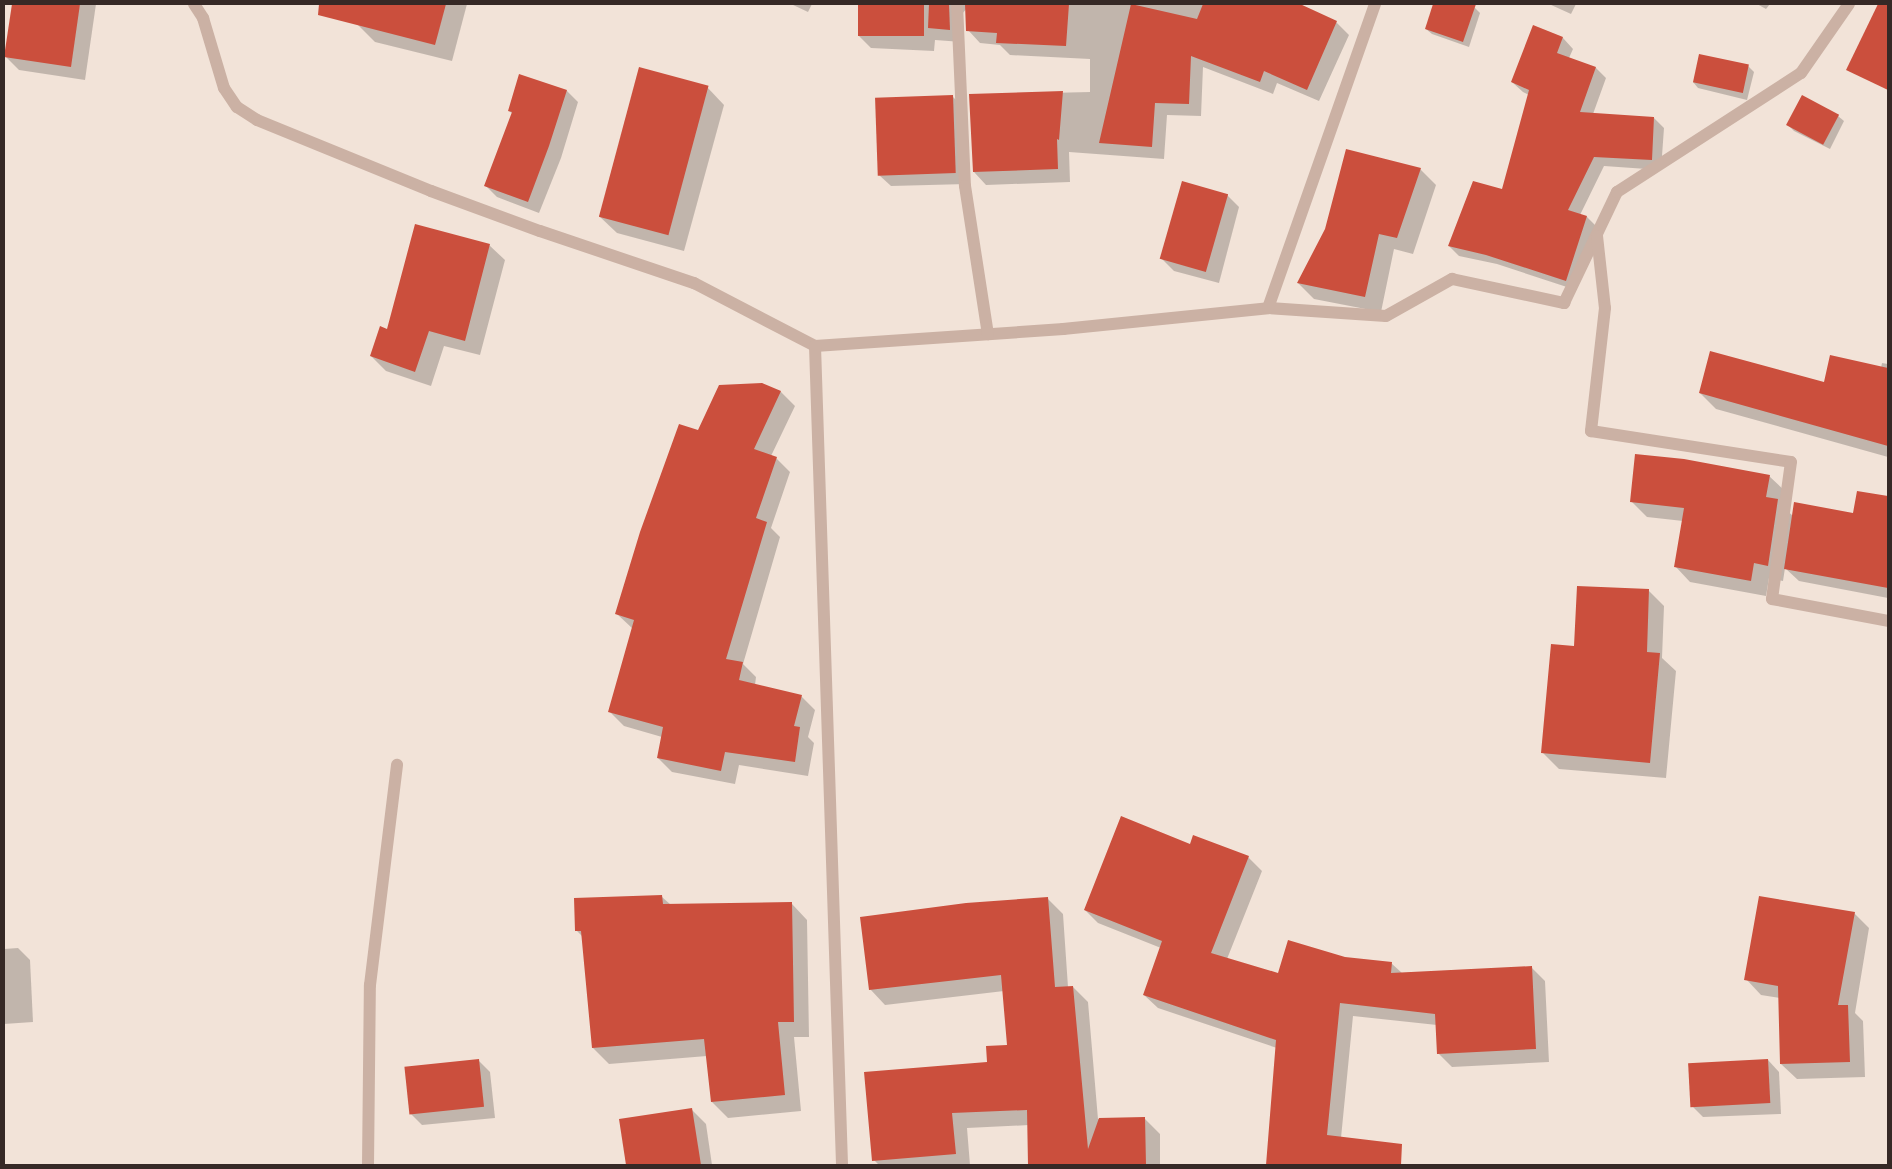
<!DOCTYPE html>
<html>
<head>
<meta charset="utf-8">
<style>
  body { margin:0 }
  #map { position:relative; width:1892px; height:1169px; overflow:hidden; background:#f2e3d8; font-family:"Exo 2",sans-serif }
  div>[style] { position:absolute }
  .shadow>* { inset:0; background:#0003 }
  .building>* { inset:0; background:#cb4f3d; transform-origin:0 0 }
  .street>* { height:12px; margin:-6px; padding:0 6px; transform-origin:6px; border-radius:6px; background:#cbb1a4 }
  span { translate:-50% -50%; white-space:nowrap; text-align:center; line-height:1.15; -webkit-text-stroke:4.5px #faeee5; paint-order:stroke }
  .frame { position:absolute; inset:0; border:5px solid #362926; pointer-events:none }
</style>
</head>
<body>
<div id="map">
  <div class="shadow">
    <i style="clip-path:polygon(13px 4px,96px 4px,85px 80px,19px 70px,5px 56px)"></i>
    <i style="clip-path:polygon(363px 4px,467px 4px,452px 61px,375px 42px,357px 24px)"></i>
    <i style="clip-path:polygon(791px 4px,812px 4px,808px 12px)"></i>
    <i style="clip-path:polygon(860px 4px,1297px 4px,1336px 22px,1349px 35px,1319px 101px,1277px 83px,1273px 94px,1203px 67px,1201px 116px,1167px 115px,1164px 159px,1069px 152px,1070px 182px,986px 185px,974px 172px,970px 95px,1090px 92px,1090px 59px,1010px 55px,1000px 45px,980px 43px,968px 30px,967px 8px,962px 14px,962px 42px,935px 40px,934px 51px,871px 48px,858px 35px)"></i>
    <i style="clip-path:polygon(1434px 4px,1463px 4px,1474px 7px,1480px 13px,1469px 47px,1432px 34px,1426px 29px)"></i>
    <i style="clip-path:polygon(1549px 4px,1576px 4px,1571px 14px)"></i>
    <i style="clip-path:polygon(1757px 4px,1770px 4px,1766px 9px)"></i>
    <i style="clip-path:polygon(1888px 4px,1888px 85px,1867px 72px,1883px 13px)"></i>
    <i style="clip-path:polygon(1534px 27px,1563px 38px,1573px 49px,1569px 58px,1596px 68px,1606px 78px,1593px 114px,1654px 118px,1664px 128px,1661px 170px,1604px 166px,1580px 215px,1587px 217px,1597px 227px,1576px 290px,1497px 264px,1459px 256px,1449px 246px,1503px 190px,1529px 95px,1523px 92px,1512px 82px)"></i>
    <i style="clip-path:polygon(1748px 66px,1754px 72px,1747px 100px,1698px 88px,1693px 82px)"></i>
    <i style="clip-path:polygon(520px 76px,567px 91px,578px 102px,561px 158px,539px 213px,497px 197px,485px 185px,513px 114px,509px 111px)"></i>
    <i style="clip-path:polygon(707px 87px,724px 105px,684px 251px,617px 233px,599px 216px)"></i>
    <i style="clip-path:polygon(952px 96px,964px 108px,967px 184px,891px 186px,879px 175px)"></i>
    <i style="clip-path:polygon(1838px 116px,1844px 121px,1830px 149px,1794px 131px,1788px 125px)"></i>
    <i style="clip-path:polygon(1420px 169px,1436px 185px,1413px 254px,1394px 249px,1381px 312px,1314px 299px,1298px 283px)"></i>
    <i style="clip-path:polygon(1227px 195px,1239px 207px,1219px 283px,1174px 271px,1162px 259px)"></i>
    <i style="clip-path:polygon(489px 245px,505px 260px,480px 355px,444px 346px,431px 386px,386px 371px,371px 356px,388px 331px)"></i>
    <i style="clip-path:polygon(1882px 363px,1888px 364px,1888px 457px,1716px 409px,1700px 393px,1824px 384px,1881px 368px)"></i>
    <i style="clip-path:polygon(762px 384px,781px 392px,795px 406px,771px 456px,776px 458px,790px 472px,771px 528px,780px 537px,743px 664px,756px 677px,755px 685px,801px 696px,815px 710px,808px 737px,814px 743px,808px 776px,739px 765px,735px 784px,672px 772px,658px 758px,662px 737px,624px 726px,610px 712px,633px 629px,617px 614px,699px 432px)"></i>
    <i style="clip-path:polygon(1769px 476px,1785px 491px,1782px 506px,1793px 516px,1854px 515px,1858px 492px,1888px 498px,1888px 598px,1799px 581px,1785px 568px,1783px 581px,1769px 578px,1766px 596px,1690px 582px,1675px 566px,1683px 521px,1647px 517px,1631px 501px)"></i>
    <i style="clip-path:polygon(1648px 590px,1664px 606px,1662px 658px,1676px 671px,1666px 778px,1559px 769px,1543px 753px,1575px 647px)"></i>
    <i style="clip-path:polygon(1191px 846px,1248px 857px,1262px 871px,1227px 959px,1279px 974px,1344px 958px,1391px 963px,1402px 973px,1532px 968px,1545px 981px,1549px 1062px,1452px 1067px,1438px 1053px,1437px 1025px,1353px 1016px,1341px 1138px,1378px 1154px,1377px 1165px,1268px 1165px,1277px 1048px,1158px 1008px,1144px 995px,1161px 948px,1098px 923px,1085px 910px)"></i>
    <i style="clip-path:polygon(662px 897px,671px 905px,792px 904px,807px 920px,809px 1037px,794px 1037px,801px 1111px,728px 1118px,712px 1102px,707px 1056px,609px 1064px,593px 1048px,583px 937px,576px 930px)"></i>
    <i style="clip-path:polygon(1048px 899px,1063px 914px,1068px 987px,1073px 987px,1088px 1002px,1098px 1119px,1145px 1119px,1160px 1134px,1160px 1165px,1029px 1165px,1029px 1125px,967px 1128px,970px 1165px,879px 1165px,874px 1160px,1008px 1047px,1004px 991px,885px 1005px,870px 989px)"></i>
    <i style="clip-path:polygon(1854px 913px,1869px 928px,1855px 1013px,1863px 1021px,1865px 1077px,1797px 1079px,1781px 1064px,1780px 998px,1761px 995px,1746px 979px)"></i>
    <i style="clip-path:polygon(18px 948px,30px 960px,33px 1022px,4px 1024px,4px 949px)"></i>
    <i style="clip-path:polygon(1768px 1060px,1779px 1072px,1781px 1114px,1703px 1117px,1691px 1105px)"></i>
    <i style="clip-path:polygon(479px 1061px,490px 1072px,495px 1118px,422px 1125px,410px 1113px)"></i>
    <i style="clip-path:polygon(692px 1110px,706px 1124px,712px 1165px,628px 1165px,620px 1120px)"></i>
  </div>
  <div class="building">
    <i style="clip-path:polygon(12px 4px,80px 4px,71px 67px,4px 57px)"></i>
    <i style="clip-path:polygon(319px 4px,446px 4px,435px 45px,318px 15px)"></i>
    <i style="left:858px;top:4px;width:66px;height:32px"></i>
    <i style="clip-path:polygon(929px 4px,949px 4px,950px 30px,928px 28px)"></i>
    <i style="clip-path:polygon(965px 4px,1069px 4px,1066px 46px,996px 43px,997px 33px,966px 31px)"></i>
    <i style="clip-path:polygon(1131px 4px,1197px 19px,1203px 4px,1300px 4px,1337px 21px,1307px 90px,1264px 71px,1260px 82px,1191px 56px,1189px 104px,1155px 103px,1152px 147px,1099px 143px)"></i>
    <i style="clip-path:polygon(1433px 4px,1476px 4px,1463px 42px,1425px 29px)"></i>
    <i style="clip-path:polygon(1878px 4px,1888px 4px,1888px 90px,1846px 70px)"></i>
    <i style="clip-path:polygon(1533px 25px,1563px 37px,1557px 53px,1596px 67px,1580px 112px,1654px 117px,1652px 160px,1594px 157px,1568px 210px,1587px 216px,1566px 281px,1486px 255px,1448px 246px,1473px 181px,1502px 189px,1529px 90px,1511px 82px)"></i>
    <i style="left:1699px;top:54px;width:51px;height:29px;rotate:12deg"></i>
    <i style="left:639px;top:67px;width:72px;height:155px;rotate:15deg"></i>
    <i style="clip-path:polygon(519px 74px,567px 90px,549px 146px,528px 202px,484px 186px,512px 112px,508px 111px)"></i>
    <i style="clip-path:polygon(1063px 91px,1059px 140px,1057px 139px,1058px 169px,973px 172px,969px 94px)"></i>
    <i style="left:953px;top:95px;width:78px;height:78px;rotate:88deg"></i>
    <i style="left:1802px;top:95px;width:42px;height:34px;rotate:28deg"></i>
    <i style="clip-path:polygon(1346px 149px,1421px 168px,1397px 238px,1379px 234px,1365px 297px,1297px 283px,1325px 229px)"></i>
    <i style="left:1182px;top:181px;width:48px;height:81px;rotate:16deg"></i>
    <i style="clip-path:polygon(415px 224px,490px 244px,465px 341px,429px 331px,415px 372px,370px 356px,380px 326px,387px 329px)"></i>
    <i style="clip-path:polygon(1710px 351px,1824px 382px,1830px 355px,1888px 368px,1888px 446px,1699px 393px)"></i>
    <i style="clip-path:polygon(762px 383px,781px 391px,754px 449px,777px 457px,756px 518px,767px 522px,726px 659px,743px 662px,739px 680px,802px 695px,794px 726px,800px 727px,795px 762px,725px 752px,721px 771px,657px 758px,663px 727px,608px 712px,634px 620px,615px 614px,640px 532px,679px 424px,698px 430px,719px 385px)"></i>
    <i style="clip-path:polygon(1635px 454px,1684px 459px,1770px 475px,1766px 497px,1778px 499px,1768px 566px,1754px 563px,1751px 581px,1674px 567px,1684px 508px,1630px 502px)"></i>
    <i style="clip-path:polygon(1857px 491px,1888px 496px,1888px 588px,1784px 569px,1794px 502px,1853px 513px)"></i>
    <i style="clip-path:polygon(1577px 586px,1649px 589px,1647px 652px,1660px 653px,1650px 763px,1541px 753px,1551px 644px,1574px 646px)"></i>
    <i style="clip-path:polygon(1121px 816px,1190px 844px,1193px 835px,1249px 856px,1211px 953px,1278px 973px,1288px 940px,1345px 957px,1392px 962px,1391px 973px,1532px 966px,1536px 1049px,1437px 1054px,1435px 1014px,1340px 1003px,1327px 1135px,1402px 1144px,1401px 1165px,1266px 1165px,1276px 1040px,1143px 995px,1162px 941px,1084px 910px)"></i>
    <i style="clip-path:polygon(662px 895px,663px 904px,792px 902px,794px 1022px,778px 1022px,785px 1095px,711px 1102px,704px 1039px,592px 1048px,581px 931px,575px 931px,574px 898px)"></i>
    <i style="clip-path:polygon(1759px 896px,1855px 912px,1838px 1005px,1848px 1005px,1850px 1062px,1780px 1064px,1778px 986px,1744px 980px)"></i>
    <i style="clip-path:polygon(1048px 897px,1055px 987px,1073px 986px,1088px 1149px,1099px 1118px,1145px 1117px,1146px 1165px,1028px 1165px,1027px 1110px,952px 1113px,956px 1154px,872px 1161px,864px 1072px,987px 1062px,986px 1046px,1007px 1045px,1001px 975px,869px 990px,860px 917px,966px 903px)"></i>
    <i style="left:479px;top:1059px;width:48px;height:75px;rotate:84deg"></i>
    <i style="left:1768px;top:1059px;width:44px;height:80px;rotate:87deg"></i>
    <i style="clip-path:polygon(692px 1108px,701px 1165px,626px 1165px,619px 1119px)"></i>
  </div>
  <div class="street">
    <i style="left:194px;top:4px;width:17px;rotate:57deg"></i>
    <i style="left:203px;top:18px;width:73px;rotate:73.3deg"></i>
    <i style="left:224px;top:88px;width:23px;rotate:56deg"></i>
    <i style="left:237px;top:107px;width:24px;rotate:33deg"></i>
    <i style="left:257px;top:120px;width:188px;rotate:22.2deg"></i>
    <i style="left:431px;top:191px;width:116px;rotate:20.2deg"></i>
    <i style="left:540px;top:231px;width:163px;rotate:18.7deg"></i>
    <i style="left:694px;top:283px;width:136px;rotate:27.5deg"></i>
    <i style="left:815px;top:346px;width:249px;rotate:-3.9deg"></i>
    <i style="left:1063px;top:329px;width:206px;rotate:-5.8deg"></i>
    <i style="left:1268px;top:308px;width:118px;rotate:3.9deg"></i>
    <i style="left:1386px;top:316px;width:76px;rotate:-29.3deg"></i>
    <i style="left:1452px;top:279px;width:115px;rotate:12.1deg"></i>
    <i style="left:1564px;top:303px;width:123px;rotate:-64.5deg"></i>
    <i style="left:1617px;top:192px;width:219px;rotate:-32.9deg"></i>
    <i style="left:1801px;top:73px;width:84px;rotate:-55.2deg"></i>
    <i style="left:957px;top:4px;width:182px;rotate:87.5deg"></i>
    <i style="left:965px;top:186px;width:150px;rotate:81.2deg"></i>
    <i style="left:1597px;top:236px;width:72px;rotate:83.7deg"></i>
    <i style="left:1605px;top:308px;width:124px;rotate:96.5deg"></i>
    <i style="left:1591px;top:431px;width:202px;rotate:8.8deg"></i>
    <i style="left:1791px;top:462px;width:138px;rotate:97.9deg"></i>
    <i style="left:1772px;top:599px;width:118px;rotate:10.7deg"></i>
    <i style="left:1268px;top:308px;width:322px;rotate:-70.6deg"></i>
    <i style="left:815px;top:346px;width:819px;rotate:88.11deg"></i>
    <i style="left:368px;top:1165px;width:180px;rotate:-89.4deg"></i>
    <i style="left:370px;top:985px;width:222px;rotate:-83deg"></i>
  </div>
  <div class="frame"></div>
</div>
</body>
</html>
